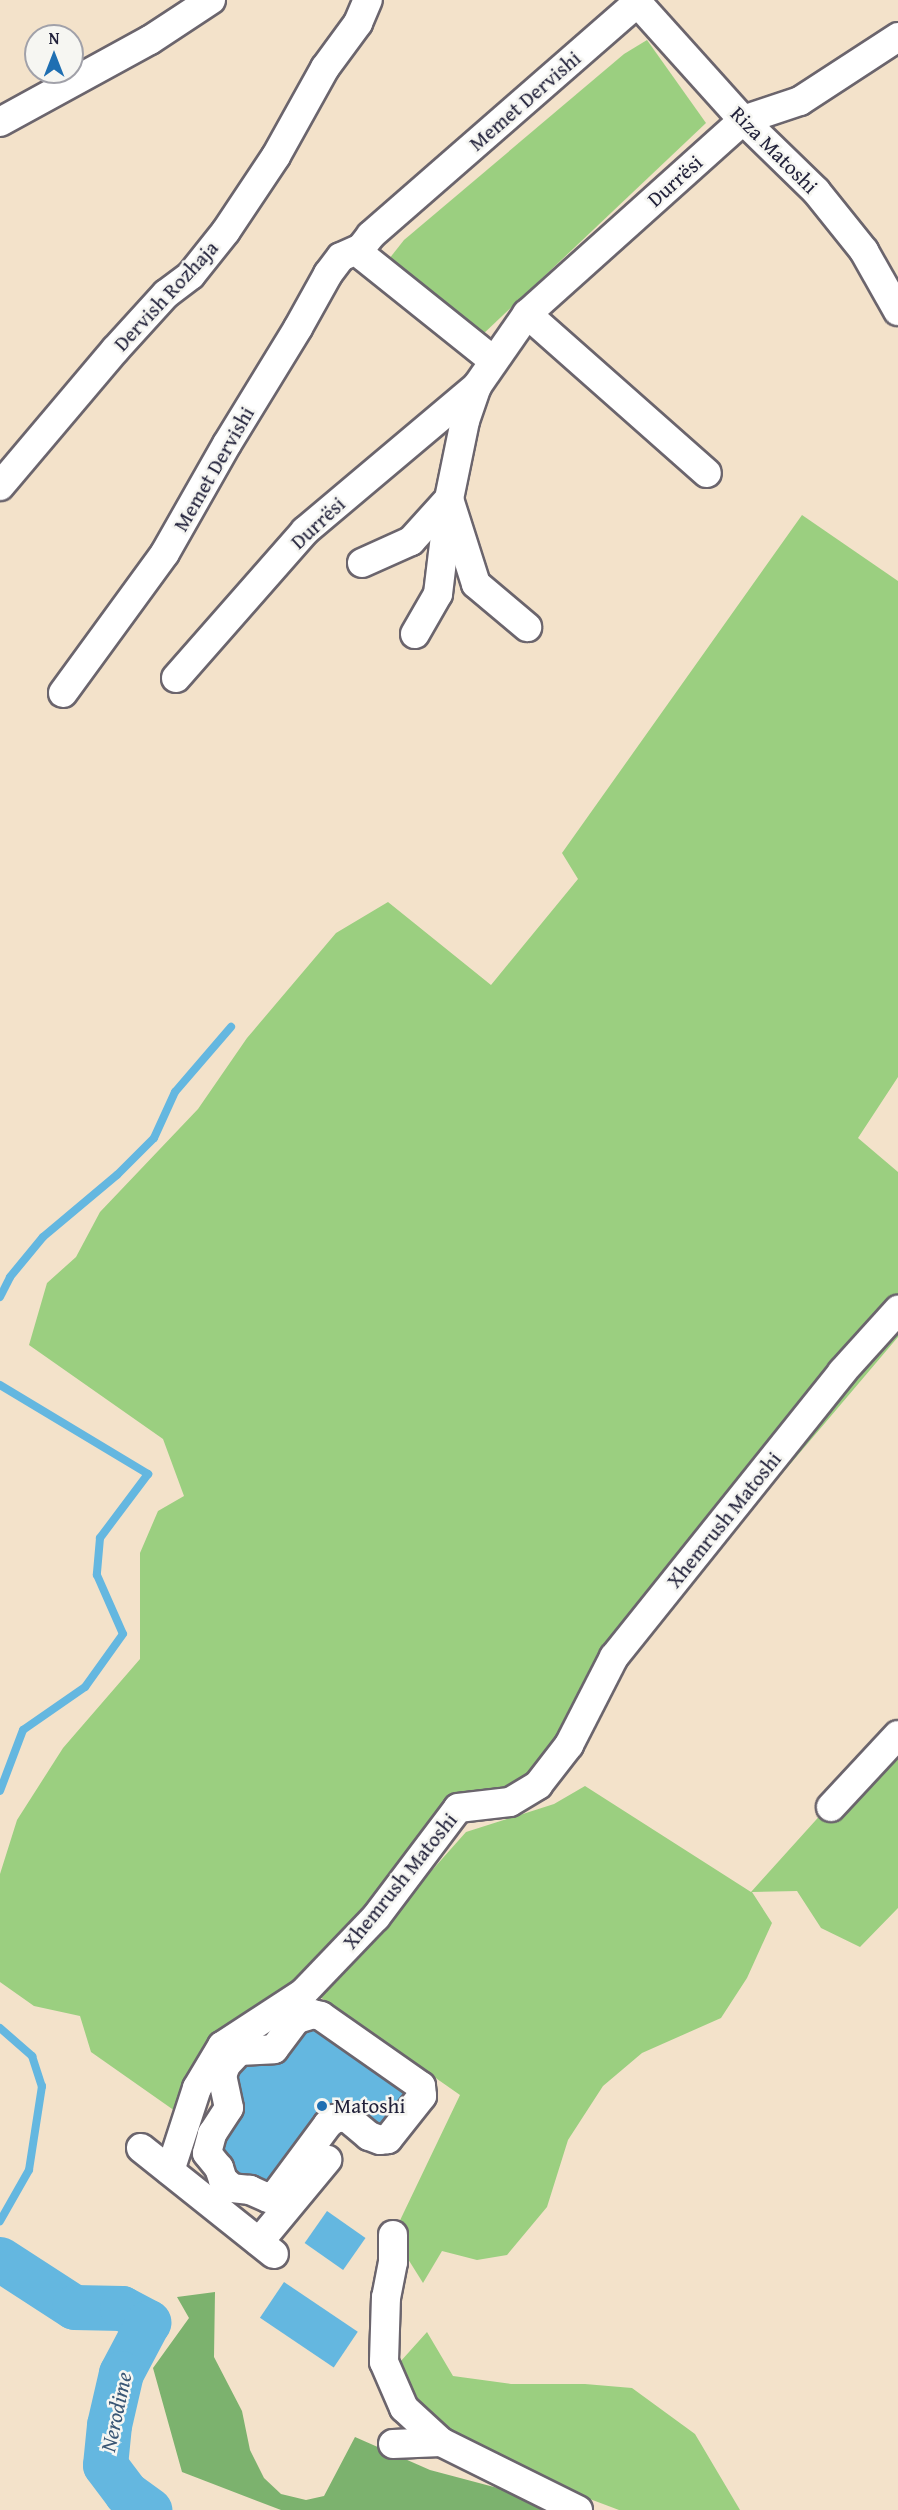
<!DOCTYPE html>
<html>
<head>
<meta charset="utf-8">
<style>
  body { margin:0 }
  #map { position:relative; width:898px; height:2510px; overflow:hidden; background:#f3e2ca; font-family:"Gentium Book Plus",serif }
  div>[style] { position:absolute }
  .green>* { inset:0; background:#9bcf80 }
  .forest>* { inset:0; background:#7cb26e }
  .water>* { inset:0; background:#64b7e0; transform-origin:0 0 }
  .stream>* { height:8px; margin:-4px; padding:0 4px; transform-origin:4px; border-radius:4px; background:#64b7e0 }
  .river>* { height:45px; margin:-22.5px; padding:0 22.5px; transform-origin:22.5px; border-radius:22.5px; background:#64b7e0 }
  .roads { filter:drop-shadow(2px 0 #6b656d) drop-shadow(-2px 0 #6b656d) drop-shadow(0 2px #6b656d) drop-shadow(0 -2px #6b656d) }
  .minor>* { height:28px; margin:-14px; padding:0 14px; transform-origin:14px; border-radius:14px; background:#fff }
  .dots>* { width:16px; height:16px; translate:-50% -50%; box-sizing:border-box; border:3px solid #f6f6f2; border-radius:50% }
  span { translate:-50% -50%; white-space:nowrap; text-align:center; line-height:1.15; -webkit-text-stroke:5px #f6f6f2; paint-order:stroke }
  .street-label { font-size:21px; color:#22223b }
  .poi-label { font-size:21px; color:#22223b }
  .left { translate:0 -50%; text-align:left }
  .water-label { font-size:22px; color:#395675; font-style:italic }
  .north { position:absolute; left:24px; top:24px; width:60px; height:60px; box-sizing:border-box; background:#f6f6f2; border:2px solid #a1a1a9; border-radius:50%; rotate:0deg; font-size:16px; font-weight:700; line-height:24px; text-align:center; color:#22223b }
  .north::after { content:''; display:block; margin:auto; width:21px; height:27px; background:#1f6fb2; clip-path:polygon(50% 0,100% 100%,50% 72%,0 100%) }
</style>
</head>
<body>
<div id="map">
  <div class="green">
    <i style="clip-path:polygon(647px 40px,706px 123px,480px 337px,389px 259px,404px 240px,624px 54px)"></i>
    <i style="clip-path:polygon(802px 515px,898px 581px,898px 1077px,858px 1138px,898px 1172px,898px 1337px,622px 1662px,543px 1769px,507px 1786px,448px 1796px,380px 1887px,299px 1982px,175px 2111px,91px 2052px,80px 2016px,34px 2006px,0 1982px,0 1874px,17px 1820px,63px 1748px,140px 1659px,140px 1553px,158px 1511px,184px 1496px,163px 1439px,29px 1345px,47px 1283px,76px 1257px,100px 1212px,198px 1109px,247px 1038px,336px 933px,388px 902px,491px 985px,578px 879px,562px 853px)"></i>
    <i style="clip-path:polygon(898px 1729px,898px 1908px,860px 1947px,821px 1928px,797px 1891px,752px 1892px,772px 1923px,747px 1978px,721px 2018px,642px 2053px,603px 2086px,568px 2140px,547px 2207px,507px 2255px,477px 2260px,442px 2251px,423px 2283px,393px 2235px,460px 2095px,320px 1997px,346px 1967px,466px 1832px,554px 1804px,585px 1786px,751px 1892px)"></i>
    <i style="clip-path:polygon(427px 2332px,453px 2376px,511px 2384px,585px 2384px,632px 2388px,695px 2434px,740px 2510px,619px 2510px,566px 2490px,491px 2452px,425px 2414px,400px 2362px)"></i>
  </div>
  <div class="forest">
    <i style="clip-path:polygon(215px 2292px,214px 2357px,242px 2411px,250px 2450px,264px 2478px,281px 2494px,306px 2500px,324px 2496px,355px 2437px,430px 2470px,517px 2493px,541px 2510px,281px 2510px,182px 2472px,153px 2368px,189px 2318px,177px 2297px)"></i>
  </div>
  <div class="water">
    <i style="clip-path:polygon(306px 2023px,413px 2092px,378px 2129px,352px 2112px,270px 2190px,243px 2184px,214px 2144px,231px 2074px)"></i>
    <i style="left:327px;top:2211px;width:47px;height:39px;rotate:35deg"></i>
    <i style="left:284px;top:2282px;width:89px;height:43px;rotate:34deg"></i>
  </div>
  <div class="stream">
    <i style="left:0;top:1297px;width:22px;rotate:-63deg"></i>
    <i style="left:10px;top:1277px;width:52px;rotate:-50.5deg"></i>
    <i style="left:43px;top:1237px;width:97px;rotate:-40deg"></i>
    <i style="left:117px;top:1175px;width:52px;rotate:-45deg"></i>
    <i style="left:154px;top:1138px;width:51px;rotate:-65.5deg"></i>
    <i style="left:175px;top:1092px;width:86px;rotate:-49.3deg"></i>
    <i style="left:0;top:1385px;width:173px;rotate:31deg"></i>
    <i style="left:148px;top:1474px;width:80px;rotate:126.9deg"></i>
    <i style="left:100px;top:1538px;width:37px;rotate:95deg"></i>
    <i style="left:97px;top:1575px;width:64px;rotate:66.2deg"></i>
    <i style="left:123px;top:1634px;width:65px;rotate:125.6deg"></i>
    <i style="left:85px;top:1687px;width:75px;rotate:145.3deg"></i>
    <i style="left:23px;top:1730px;width:65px;rotate:110.7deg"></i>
    <i style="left:0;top:2028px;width:43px;rotate:41.2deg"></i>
    <i style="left:32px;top:2056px;width:32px;rotate:72deg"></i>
    <i style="left:42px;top:2086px;width:85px;rotate:98.8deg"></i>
    <i style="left:29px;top:2170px;width:59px;rotate:119.6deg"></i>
  </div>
  <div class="river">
    <i style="left:0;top:2259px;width:88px;rotate:33deg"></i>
    <i style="left:74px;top:2307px;width:48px;rotate:1.2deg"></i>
    <i style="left:122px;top:2308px;width:30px;rotate:28deg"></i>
    <i style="left:148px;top:2322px;width:58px;rotate:117.9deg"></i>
    <i style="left:121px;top:2373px;width:53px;rotate:103deg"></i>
    <i style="left:109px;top:2425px;width:40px;rotate:95.7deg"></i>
    <i style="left:105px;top:2465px;width:35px;rotate:53deg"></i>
    <i style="left:126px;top:2493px;width:29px;rotate:36deg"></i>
  </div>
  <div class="roads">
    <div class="minor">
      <i style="left:635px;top:0;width:161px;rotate:48deg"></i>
      <i style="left:743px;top:120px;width:102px;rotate:44.2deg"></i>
      <i style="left:816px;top:191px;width:77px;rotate:51.3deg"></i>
      <i style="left:864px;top:251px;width:69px;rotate:60.5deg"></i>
      <i style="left:0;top:122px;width:171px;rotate:-28.7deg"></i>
      <i style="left:150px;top:40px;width:73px;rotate:-33.3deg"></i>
      <i style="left:361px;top:248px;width:9px;rotate:72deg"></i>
      <i style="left:364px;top:257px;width:166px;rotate:38.7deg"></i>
      <i style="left:527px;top:314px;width:240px;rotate:41.5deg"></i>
      <i style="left:477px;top:386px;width:37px;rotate:109deg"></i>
      <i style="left:465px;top:421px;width:80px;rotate:101.6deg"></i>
      <i style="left:449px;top:499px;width:89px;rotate:72.4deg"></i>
      <i style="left:476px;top:584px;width:67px;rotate:40.1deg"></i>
      <i style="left:0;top:486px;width:178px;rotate:-49.8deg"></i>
      <i style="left:115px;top:350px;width:76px;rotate:-47.7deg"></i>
      <i style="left:166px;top:294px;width:31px;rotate:-37deg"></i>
      <i style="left:191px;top:275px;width:56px;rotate:-51.5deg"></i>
      <i style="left:226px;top:231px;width:90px;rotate:-56.3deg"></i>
      <i style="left:276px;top:156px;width:101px;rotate:-60.9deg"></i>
      <i style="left:325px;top:68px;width:56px;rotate:-53.7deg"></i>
      <i style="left:358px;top:23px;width:25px;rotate:-67deg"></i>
      <i style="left:362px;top:563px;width:54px;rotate:-24.2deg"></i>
      <i style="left:411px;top:541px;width:57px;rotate:-47.9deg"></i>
      <i style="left:415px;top:634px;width:46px;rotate:-60.1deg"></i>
      <i style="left:438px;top:594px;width:84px;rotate:-83.1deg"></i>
      <i style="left:176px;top:678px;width:196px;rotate:-48.7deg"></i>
      <i style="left:305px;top:531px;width:225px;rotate:-40.1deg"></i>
      <i style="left:477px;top:386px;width:88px;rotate:-55.2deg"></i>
      <i style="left:527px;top:314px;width:290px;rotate:-41.9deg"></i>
      <i style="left:743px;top:120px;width:60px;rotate:-18.4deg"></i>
      <i style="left:800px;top:101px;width:117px;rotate:-33.1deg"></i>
      <i style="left:63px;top:693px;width:173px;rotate:-53.9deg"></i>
      <i style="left:165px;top:553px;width:125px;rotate:-60.4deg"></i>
      <i style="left:227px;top:444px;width:136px;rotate:-58.5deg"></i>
      <i style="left:298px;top:328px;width:62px;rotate:-60.9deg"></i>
      <i style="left:328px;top:274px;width:21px;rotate:-53deg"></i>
      <i style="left:341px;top:257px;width:22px;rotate:-24deg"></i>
      <i style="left:361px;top:248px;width:16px;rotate:-52deg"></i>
      <i style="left:371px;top:235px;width:352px;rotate:-41.1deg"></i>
      <i style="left:831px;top:1807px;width:98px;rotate:-47.1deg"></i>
      <i style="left:313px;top:2014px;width:8px;rotate:14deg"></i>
      <i style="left:321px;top:2016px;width:122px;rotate:35deg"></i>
      <i style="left:421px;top:2086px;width:10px;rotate:84deg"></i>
      <i style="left:422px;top:2096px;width:55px;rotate:128.3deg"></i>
      <i style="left:388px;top:2139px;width:8px;rotate:173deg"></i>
      <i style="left:380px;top:2140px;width:12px;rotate:-160deg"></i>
      <i style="left:369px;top:2136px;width:30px;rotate:-140deg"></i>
      <i style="left:346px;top:2117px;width:12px;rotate:171deg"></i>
      <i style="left:334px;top:2119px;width:8px;rotate:140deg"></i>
      <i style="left:328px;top:2124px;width:86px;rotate:126.5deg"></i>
      <i style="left:277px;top:2193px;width:10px;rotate:151deg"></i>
      <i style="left:268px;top:2198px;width:20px;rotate:-156deg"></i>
      <i style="left:250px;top:2190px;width:18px;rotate:-174deg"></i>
      <i style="left:232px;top:2188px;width:12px;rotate:-138deg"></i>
      <i style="left:223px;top:2180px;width:13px;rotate:-108deg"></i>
      <i style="left:219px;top:2168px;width:19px;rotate:-129deg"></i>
      <i style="left:207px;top:2153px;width:20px;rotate:-75deg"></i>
      <i style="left:212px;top:2134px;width:31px;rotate:-57deg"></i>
      <i style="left:229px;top:2108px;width:33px;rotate:-102deg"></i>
      <i style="left:222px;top:2076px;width:12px;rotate:-70deg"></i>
      <i style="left:226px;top:2065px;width:19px;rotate:-47deg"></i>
      <i style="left:239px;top:2051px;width:35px;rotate:-3deg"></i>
      <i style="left:274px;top:2049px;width:38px;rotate:-53deg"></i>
      <i style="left:297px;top:2019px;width:17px;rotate:-17deg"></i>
      <i style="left:141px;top:2148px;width:170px;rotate:38.6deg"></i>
      <i style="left:170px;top:2171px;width:87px;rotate:-72deg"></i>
      <i style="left:197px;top:2088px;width:49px;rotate:-59.2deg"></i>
      <i style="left:222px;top:2046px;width:97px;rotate:-33.2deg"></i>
      <i style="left:303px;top:1993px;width:105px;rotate:-46.2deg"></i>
      <i style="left:376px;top:1917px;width:136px;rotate:-53deg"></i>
      <i style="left:458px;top:1808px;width:52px;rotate:-6.6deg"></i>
      <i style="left:510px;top:1802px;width:33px;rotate:-31deg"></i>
      <i style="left:538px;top:1785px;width:51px;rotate:-52.2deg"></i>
      <i style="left:569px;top:1745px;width:99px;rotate:-62.9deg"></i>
      <i style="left:614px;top:1657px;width:365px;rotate:-51.3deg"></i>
      <i style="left:842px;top:1372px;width:84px;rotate:-47.9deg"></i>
      <i style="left:393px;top:2235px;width:27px;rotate:90deg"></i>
      <i style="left:393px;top:2262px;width:36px;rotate:101deg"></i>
      <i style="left:386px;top:2297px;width:65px;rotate:91.8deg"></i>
      <i style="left:384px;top:2362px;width:50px;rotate:66.5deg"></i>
      <i style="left:404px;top:2408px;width:50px;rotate:42.6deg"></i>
      <i style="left:441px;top:2442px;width:153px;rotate:26.4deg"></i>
      <i style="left:259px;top:2242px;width:107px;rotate:-50.3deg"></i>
      <i style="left:393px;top:2444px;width:48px;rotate:-2.4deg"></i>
    </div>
  </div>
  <div class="dots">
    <i style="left:322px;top:2106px;background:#1f6fb2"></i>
  </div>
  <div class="street-label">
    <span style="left:525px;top:101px;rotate:-41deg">Memet Dervishi</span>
    <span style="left:774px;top:150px;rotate:45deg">Riza Matoshi</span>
    <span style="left:675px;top:181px;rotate:-42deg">Durrësi</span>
    <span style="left:166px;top:296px;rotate:-47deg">Dervish Rozhaja</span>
    <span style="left:214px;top:469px;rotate:-60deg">Memet Dervishi</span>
    <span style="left:318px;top:523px;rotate:-43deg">Durrësi</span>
    <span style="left:724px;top:1520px;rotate:-51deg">Xhemrush Matoshi</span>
    <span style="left:400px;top:1881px;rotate:-51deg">Xhemrush Matoshi</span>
  </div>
  <div class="poi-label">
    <span class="left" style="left:334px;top:2106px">Matoshi</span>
  </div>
  <div class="water-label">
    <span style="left:116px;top:2412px;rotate:-78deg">Nerodime</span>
  </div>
  <div class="north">N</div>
</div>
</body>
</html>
